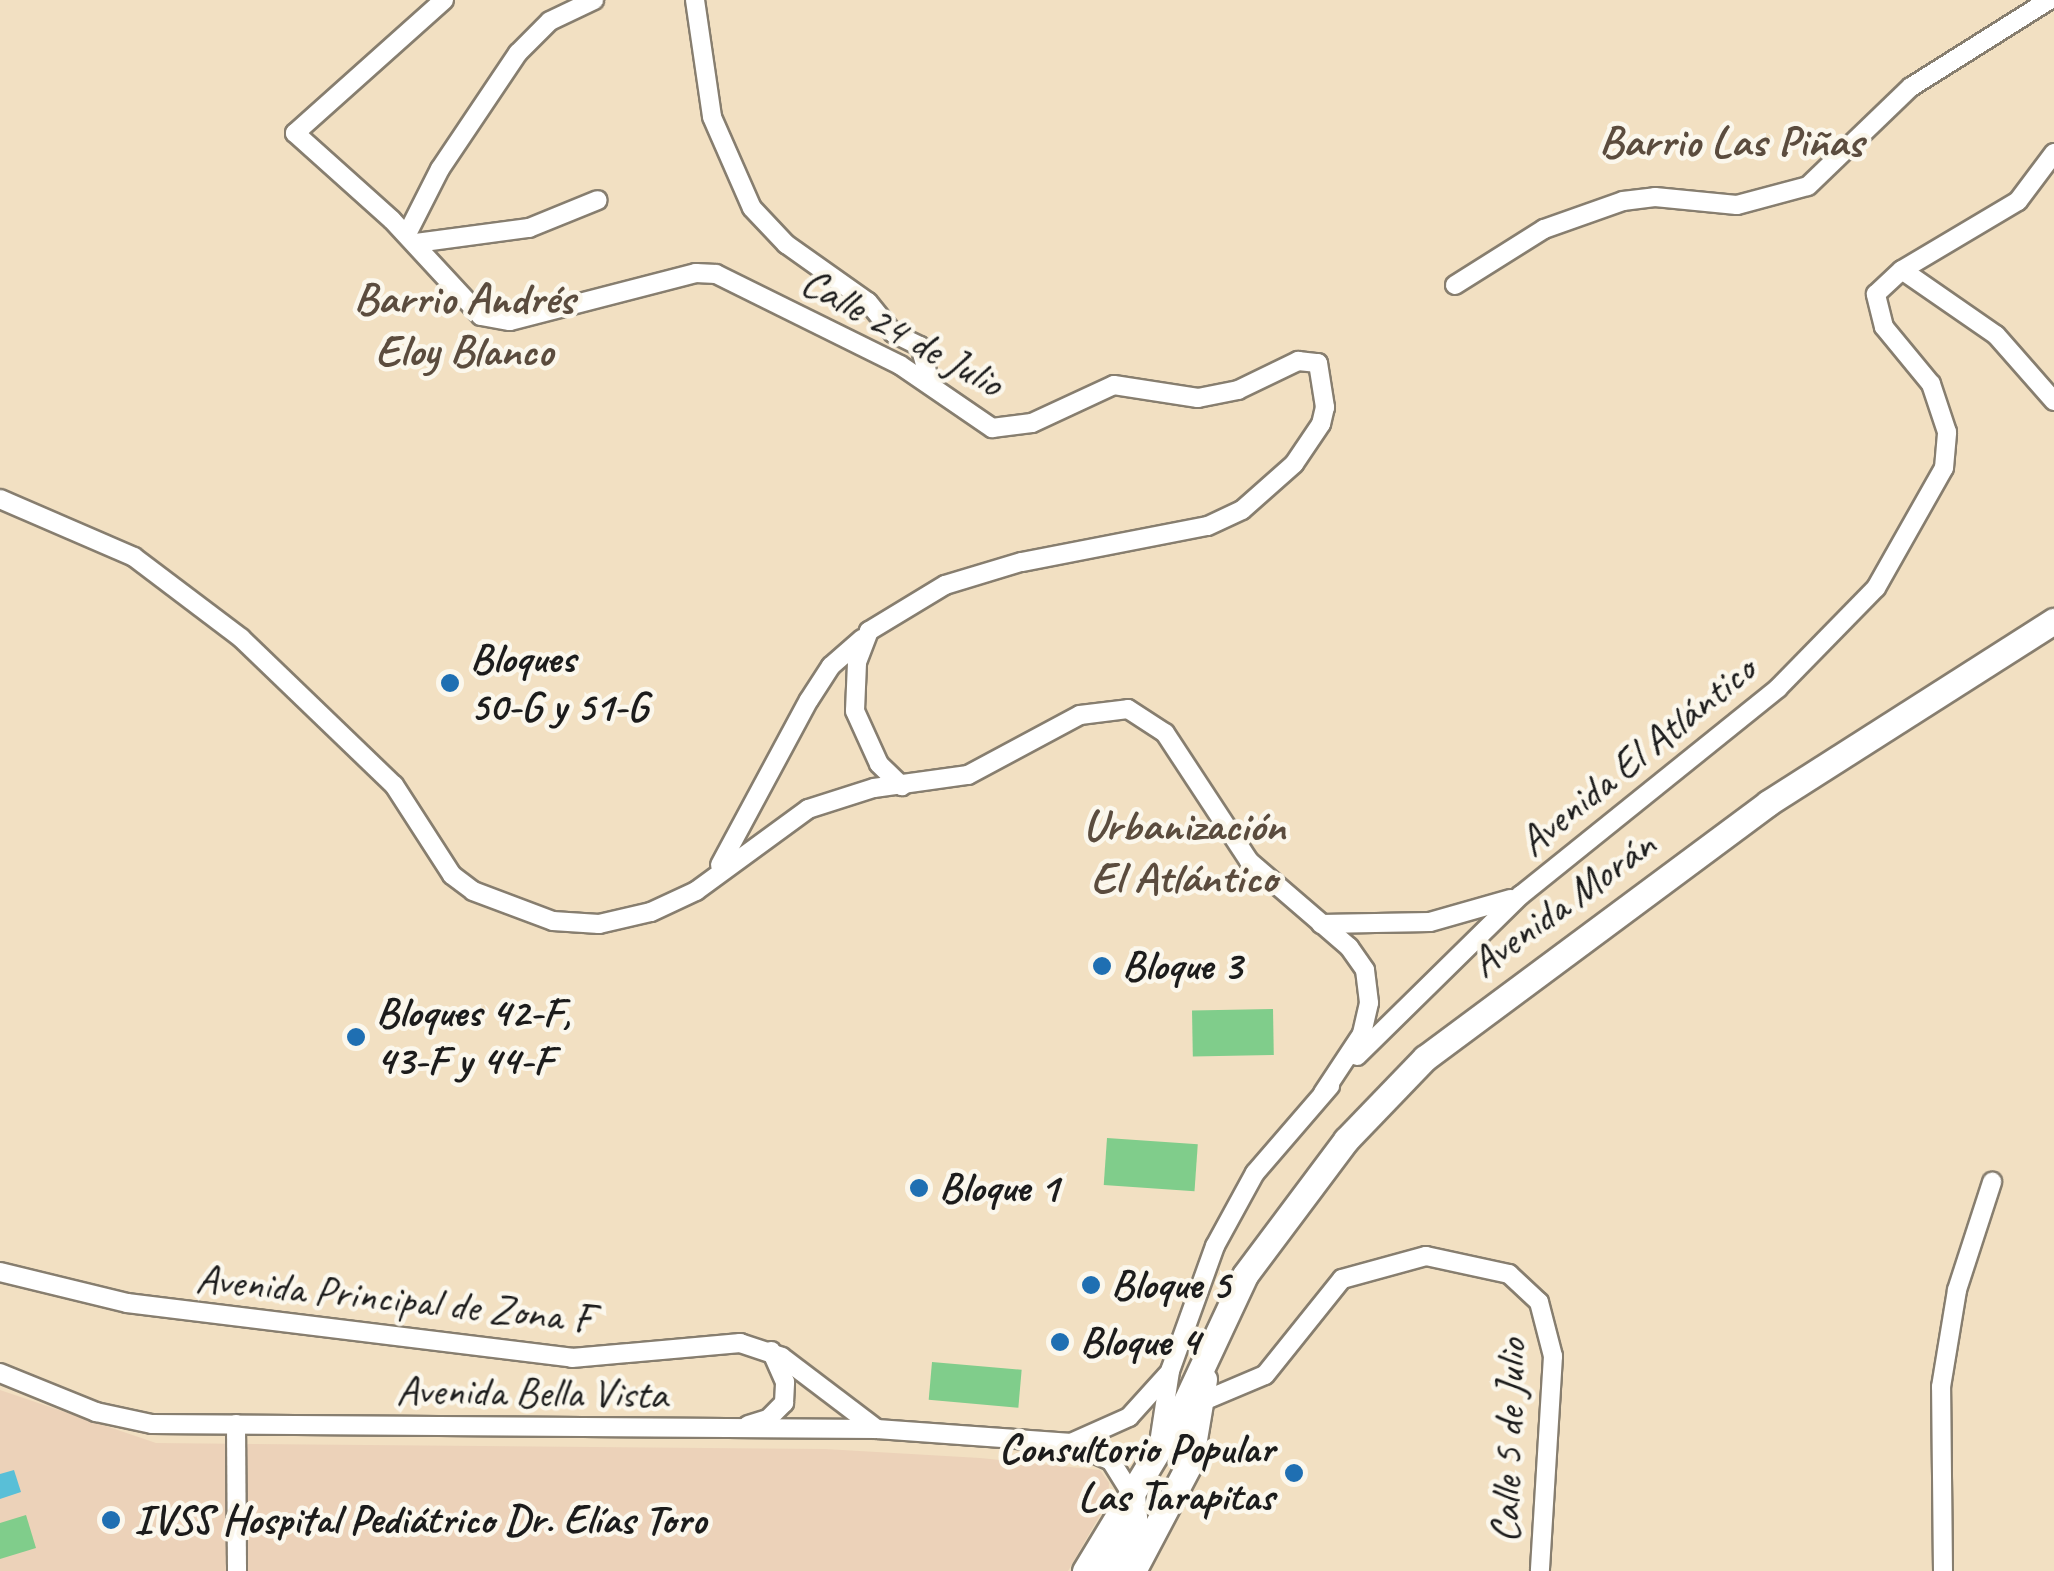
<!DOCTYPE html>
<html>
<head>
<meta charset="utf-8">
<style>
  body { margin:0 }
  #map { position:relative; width:2054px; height:1571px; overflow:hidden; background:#f2e0c2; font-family:Caveat,sans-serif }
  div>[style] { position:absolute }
  .built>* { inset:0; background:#ecd2b9 }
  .green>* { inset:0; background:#80cd8b; transform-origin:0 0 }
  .water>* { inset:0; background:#59bfd7 }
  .roads { filter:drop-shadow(2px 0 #877e6f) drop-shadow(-2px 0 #877e6f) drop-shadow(0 2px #877e6f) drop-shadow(0 -2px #877e6f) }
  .minor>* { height:18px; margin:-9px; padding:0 9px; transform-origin:9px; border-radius:9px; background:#fff }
  .secondary>* { height:25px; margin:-12.5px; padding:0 12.5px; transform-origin:12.5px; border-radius:12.5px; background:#fff }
  .dots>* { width:28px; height:28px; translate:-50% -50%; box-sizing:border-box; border:5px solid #fbf7ec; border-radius:50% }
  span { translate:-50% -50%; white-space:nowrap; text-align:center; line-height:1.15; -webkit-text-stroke:9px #fbf7ec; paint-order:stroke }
  .street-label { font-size:42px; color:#1c1c1c }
  .poi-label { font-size:42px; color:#1c1c1c; font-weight:700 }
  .left { translate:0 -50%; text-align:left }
  .right { translate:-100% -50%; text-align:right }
  .neighbourhood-label { font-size:45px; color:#5b4c3e; font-weight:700 }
</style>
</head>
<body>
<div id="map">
  <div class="built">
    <i style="clip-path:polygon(0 1390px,156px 1443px,825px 1449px,980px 1458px,1100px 1470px,1109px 1483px,1108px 1501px,1068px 1571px,0 1571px)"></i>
  </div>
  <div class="green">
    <i style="left:1273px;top:1009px;width:46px;height:81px;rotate:89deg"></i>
    <i style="left:1107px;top:1138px;width:91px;height:47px;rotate:4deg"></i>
    <i style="left:932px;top:1362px;width:90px;height:38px;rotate:5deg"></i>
    <i style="clip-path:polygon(26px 1515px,36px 1548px,0 1559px,0 1523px)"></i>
  </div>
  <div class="water">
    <i style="clip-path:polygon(14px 1470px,21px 1492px,0 1499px,0 1474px)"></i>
  </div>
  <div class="roads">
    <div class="minor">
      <i style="left:444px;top:0;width:200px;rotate:138.2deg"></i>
      <i style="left:295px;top:133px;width:130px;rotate:41.9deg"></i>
      <i style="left:392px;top:220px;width:131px;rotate:47.2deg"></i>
      <i style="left:481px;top:316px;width:29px;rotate:10deg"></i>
      <i style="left:510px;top:321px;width:192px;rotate:-14.5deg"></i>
      <i style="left:696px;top:273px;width:20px;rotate:3deg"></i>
      <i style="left:716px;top:274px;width:205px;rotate:26.3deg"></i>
      <i style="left:900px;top:365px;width:112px;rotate:34.4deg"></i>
      <i style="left:992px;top:428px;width:40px;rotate:-7.1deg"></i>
      <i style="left:1032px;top:423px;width:90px;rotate:-24.9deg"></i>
      <i style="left:1114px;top:385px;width:85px;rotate:8.8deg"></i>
      <i style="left:1198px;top:398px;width:41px;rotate:-11.3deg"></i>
      <i style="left:1238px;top:390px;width:67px;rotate:-25.8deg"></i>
      <i style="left:1298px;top:361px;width:20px;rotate:6deg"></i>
      <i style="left:1318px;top:363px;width:45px;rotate:81deg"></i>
      <i style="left:1325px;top:407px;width:17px;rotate:103deg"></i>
      <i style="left:1321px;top:424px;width:48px;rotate:124deg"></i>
      <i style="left:1294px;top:464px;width:69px;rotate:138.5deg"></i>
      <i style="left:1242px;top:510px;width:38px;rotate:155deg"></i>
      <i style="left:1207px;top:526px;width:189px;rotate:169deg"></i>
      <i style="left:1021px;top:562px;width:79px;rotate:163.2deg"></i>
      <i style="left:945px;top:585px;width:89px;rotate:148.8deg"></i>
      <i style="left:869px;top:631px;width:34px;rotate:111deg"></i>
      <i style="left:857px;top:663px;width:48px;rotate:92.4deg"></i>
      <i style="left:855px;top:711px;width:58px;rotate:65.6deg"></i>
      <i style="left:879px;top:764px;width:32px;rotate:44deg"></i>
      <i style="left:695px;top:0;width:118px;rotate:81.7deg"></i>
      <i style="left:712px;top:117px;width:99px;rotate:66.3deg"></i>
      <i style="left:752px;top:208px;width:50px;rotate:46.6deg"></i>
      <i style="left:786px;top:244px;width:100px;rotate:35.3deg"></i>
      <i style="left:868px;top:302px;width:40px;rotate:51deg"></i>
      <i style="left:893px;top:333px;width:30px;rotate:26deg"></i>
      <i style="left:920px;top:346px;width:41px;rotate:74.6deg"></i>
      <i style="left:407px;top:234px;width:73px;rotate:-63.1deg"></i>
      <i style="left:440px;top:169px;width:140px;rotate:-56.1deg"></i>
      <i style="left:518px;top:53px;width:45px;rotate:-45deg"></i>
      <i style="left:550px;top:21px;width:49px;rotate:-25.5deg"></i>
      <i style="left:416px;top:243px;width:114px;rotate:-7.6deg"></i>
      <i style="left:529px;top:228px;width:74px;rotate:-22.1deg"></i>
      <i style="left:1902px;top:270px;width:114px;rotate:34.7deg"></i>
      <i style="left:1996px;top:335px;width:88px;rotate:48.7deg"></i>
      <i style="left:1455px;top:285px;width:105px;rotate:-32.2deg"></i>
      <i style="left:1544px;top:229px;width:84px;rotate:-19.5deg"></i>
      <i style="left:1623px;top:201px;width:32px;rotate:-7deg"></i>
      <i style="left:1655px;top:197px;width:82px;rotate:5.6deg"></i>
      <i style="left:1737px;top:205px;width:73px;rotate:-15deg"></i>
      <i style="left:1808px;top:186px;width:143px;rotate:-43.9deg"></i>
      <i style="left:1911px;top:87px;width:163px;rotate:-32.2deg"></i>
      <i style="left:0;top:499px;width:146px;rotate:23.4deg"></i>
      <i style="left:134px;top:557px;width:134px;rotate:37.1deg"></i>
      <i style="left:241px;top:638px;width:212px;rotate:43.9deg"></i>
      <i style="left:394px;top:785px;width:107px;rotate:57.2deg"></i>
      <i style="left:452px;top:875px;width:26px;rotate:37deg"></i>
      <i style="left:473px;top:891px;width:85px;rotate:20.6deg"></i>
      <i style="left:553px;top:921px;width:46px;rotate:3.7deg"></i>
      <i style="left:599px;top:924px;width:53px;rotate:-13deg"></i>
      <i style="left:651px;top:912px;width:50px;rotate:-25deg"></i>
      <i style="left:696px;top:891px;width:139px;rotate:-36.2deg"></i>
      <i style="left:808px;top:809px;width:69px;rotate:-17.7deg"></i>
      <i style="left:874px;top:788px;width:95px;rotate:-7.9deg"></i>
      <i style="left:968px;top:775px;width:127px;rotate:-28.2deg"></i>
      <i style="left:1080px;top:715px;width:48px;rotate:-7.1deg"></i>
      <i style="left:1128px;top:709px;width:44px;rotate:33deg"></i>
      <i style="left:1165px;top:733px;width:153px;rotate:56.7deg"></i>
      <i style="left:1249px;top:861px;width:132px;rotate:40.7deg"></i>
      <i style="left:1349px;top:947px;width:28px;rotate:55deg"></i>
      <i style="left:1365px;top:970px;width:33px;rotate:83deg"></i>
      <i style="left:1369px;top:1003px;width:32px;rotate:103deg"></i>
      <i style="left:1362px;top:1034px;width:71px;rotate:123.5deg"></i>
      <i style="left:720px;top:865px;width:187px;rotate:-61.7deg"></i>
      <i style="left:809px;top:700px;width:40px;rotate:-57.1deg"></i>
      <i style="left:831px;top:666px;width:41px;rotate:-41.1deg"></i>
      <i style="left:1321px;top:924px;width:109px;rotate:-1.1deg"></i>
      <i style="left:1430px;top:922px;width:84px;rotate:-15.9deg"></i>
      <i style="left:1357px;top:1056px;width:230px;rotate:-44.5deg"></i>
      <i style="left:1521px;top:895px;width:330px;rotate:-38.8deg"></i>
      <i style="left:1778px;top:688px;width:140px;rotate:-45.6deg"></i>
      <i style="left:1876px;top:588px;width:138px;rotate:-60.5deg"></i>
      <i style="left:1944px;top:468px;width:36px;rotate:-85deg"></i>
      <i style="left:1947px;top:432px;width:51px;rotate:-108.4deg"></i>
      <i style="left:1931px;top:384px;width:74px;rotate:-129.5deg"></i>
      <i style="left:1884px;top:327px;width:34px;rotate:-104deg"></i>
      <i style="left:1876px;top:294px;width:35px;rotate:-43deg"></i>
      <i style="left:1902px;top:270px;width:135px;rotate:-30.7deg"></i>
      <i style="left:2018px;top:201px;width:60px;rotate:-53.1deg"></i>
      <i style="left:0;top:1272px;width:131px;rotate:13.7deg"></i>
      <i style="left:127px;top:1303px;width:448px;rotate:7deg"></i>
      <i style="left:572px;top:1358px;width:169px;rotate:-5.1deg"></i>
      <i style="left:740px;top:1343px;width:44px;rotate:18.4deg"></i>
      <i style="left:782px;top:1357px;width:119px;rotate:37.2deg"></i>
      <i style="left:0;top:1373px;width:104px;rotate:22.1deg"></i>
      <i style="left:96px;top:1412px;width:57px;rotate:12.1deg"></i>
      <i style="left:152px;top:1424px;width:725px;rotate:0.4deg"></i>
      <i style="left:877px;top:1429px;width:195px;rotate:4.1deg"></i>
      <i style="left:1071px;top:1443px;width:44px;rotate:24.2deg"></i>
      <i style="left:1111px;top:1461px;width:40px;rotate:58deg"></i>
      <i style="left:1201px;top:1402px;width:69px;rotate:-22.9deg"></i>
      <i style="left:1265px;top:1375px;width:123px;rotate:-51.3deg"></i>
      <i style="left:1342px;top:1279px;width:87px;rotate:-15.3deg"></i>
      <i style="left:1426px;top:1256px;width:85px;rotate:12.2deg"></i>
      <i style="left:1509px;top:1274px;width:41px;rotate:43deg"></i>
      <i style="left:1539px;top:1302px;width:56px;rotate:75.5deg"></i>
      <i style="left:1553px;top:1356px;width:215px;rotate:93.5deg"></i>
      <i style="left:236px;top:1424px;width:147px;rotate:89.6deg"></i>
      <i style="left:748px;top:1425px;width:21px;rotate:-17deg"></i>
      <i style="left:768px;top:1419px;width:23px;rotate:-45deg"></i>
      <i style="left:784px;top:1403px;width:21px;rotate:-87deg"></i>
      <i style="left:785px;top:1382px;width:34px;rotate:-114deg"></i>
      <i style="left:1071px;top:1443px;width:64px;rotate:-24.1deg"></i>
      <i style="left:1129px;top:1417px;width:57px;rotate:-47.9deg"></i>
      <i style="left:1159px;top:1443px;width:73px;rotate:-81.3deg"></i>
      <i style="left:1170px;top:1371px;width:133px;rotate:-70.2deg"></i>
      <i style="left:1215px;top:1246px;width:83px;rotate:-61.3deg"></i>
      <i style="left:1255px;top:1173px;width:115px;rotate:-49.2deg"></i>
      <i style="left:1943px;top:1571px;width:184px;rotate:-90.6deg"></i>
      <i style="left:1941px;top:1387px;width:98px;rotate:-80.6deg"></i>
      <i style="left:1957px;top:1290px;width:114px;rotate:-72deg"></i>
    </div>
    <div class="secondary">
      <i style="left:1085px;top:1571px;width:184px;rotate:-58.8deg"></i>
      <i style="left:1180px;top:1414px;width:153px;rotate:-64.9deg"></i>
      <i style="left:1245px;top:1275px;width:169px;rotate:-53.2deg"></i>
      <i style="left:1346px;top:1140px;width:114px;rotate:-46.1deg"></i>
      <i style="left:1425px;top:1058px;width:427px;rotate:-36.6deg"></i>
      <i style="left:1768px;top:803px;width:339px;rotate:-32.5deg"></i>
      <i style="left:1112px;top:1571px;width:49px;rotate:-61.9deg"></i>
      <i style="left:1135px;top:1528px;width:33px;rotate:-95deg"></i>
      <i style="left:1133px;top:1571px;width:122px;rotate:-62.2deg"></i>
      <i style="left:1190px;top:1463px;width:85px;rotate:-80.5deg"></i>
    </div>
  </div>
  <div class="dots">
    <i style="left:450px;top:683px;background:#1f6fb2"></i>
    <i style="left:1102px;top:966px;background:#1f6fb2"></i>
    <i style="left:356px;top:1037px;background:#1f6fb2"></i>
    <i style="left:919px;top:1188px;background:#1f6fb2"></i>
    <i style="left:1091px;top:1285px;background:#1f6fb2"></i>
    <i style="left:1060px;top:1342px;background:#1f6fb2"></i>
    <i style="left:1294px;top:1473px;background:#1f6fb2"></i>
    <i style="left:111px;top:1520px;background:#1f6fb2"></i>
  </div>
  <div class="street-label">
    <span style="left:902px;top:333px;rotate:29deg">Calle 24 de Julio</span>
    <span style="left:1637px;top:756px;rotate:-39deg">Avenida El Atlántico</span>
    <span style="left:1563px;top:904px;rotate:-36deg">Avenida Morán</span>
    <span style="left:394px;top:1299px;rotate:6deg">Avenida Principal de Zona F</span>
    <span style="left:532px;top:1393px;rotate:1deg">Avenida Bella Vista</span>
    <span style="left:1509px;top:1441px;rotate:-88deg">Calle 5 de Julio</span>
  </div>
  <div class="poi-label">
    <span class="left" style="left:470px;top:683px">Bloques<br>50-G y 51-G</span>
    <span class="left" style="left:1122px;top:966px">Bloque 3</span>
    <span class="left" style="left:376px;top:1037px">Bloques 42-F,<br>43-F y 44-F</span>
    <span class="left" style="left:939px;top:1188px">Bloque 1</span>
    <span class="left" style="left:1111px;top:1285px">Bloque 5</span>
    <span class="left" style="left:1080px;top:1342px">Bloque 4</span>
    <span class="right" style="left:1274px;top:1473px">Consultorio Popular<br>Las Tarapitas</span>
    <span class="left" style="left:134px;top:1520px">IVSS Hospital Pediátrico Dr. Elías Toro</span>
  </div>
  <div class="neighbourhood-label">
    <span style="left:1731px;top:142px">Barrio Las Piñas</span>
    <span style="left:464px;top:325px">Barrio Andrés<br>Eloy Blanco</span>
    <span style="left:1184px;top:852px">Urbanización<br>El Atlántico</span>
  </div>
</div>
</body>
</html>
